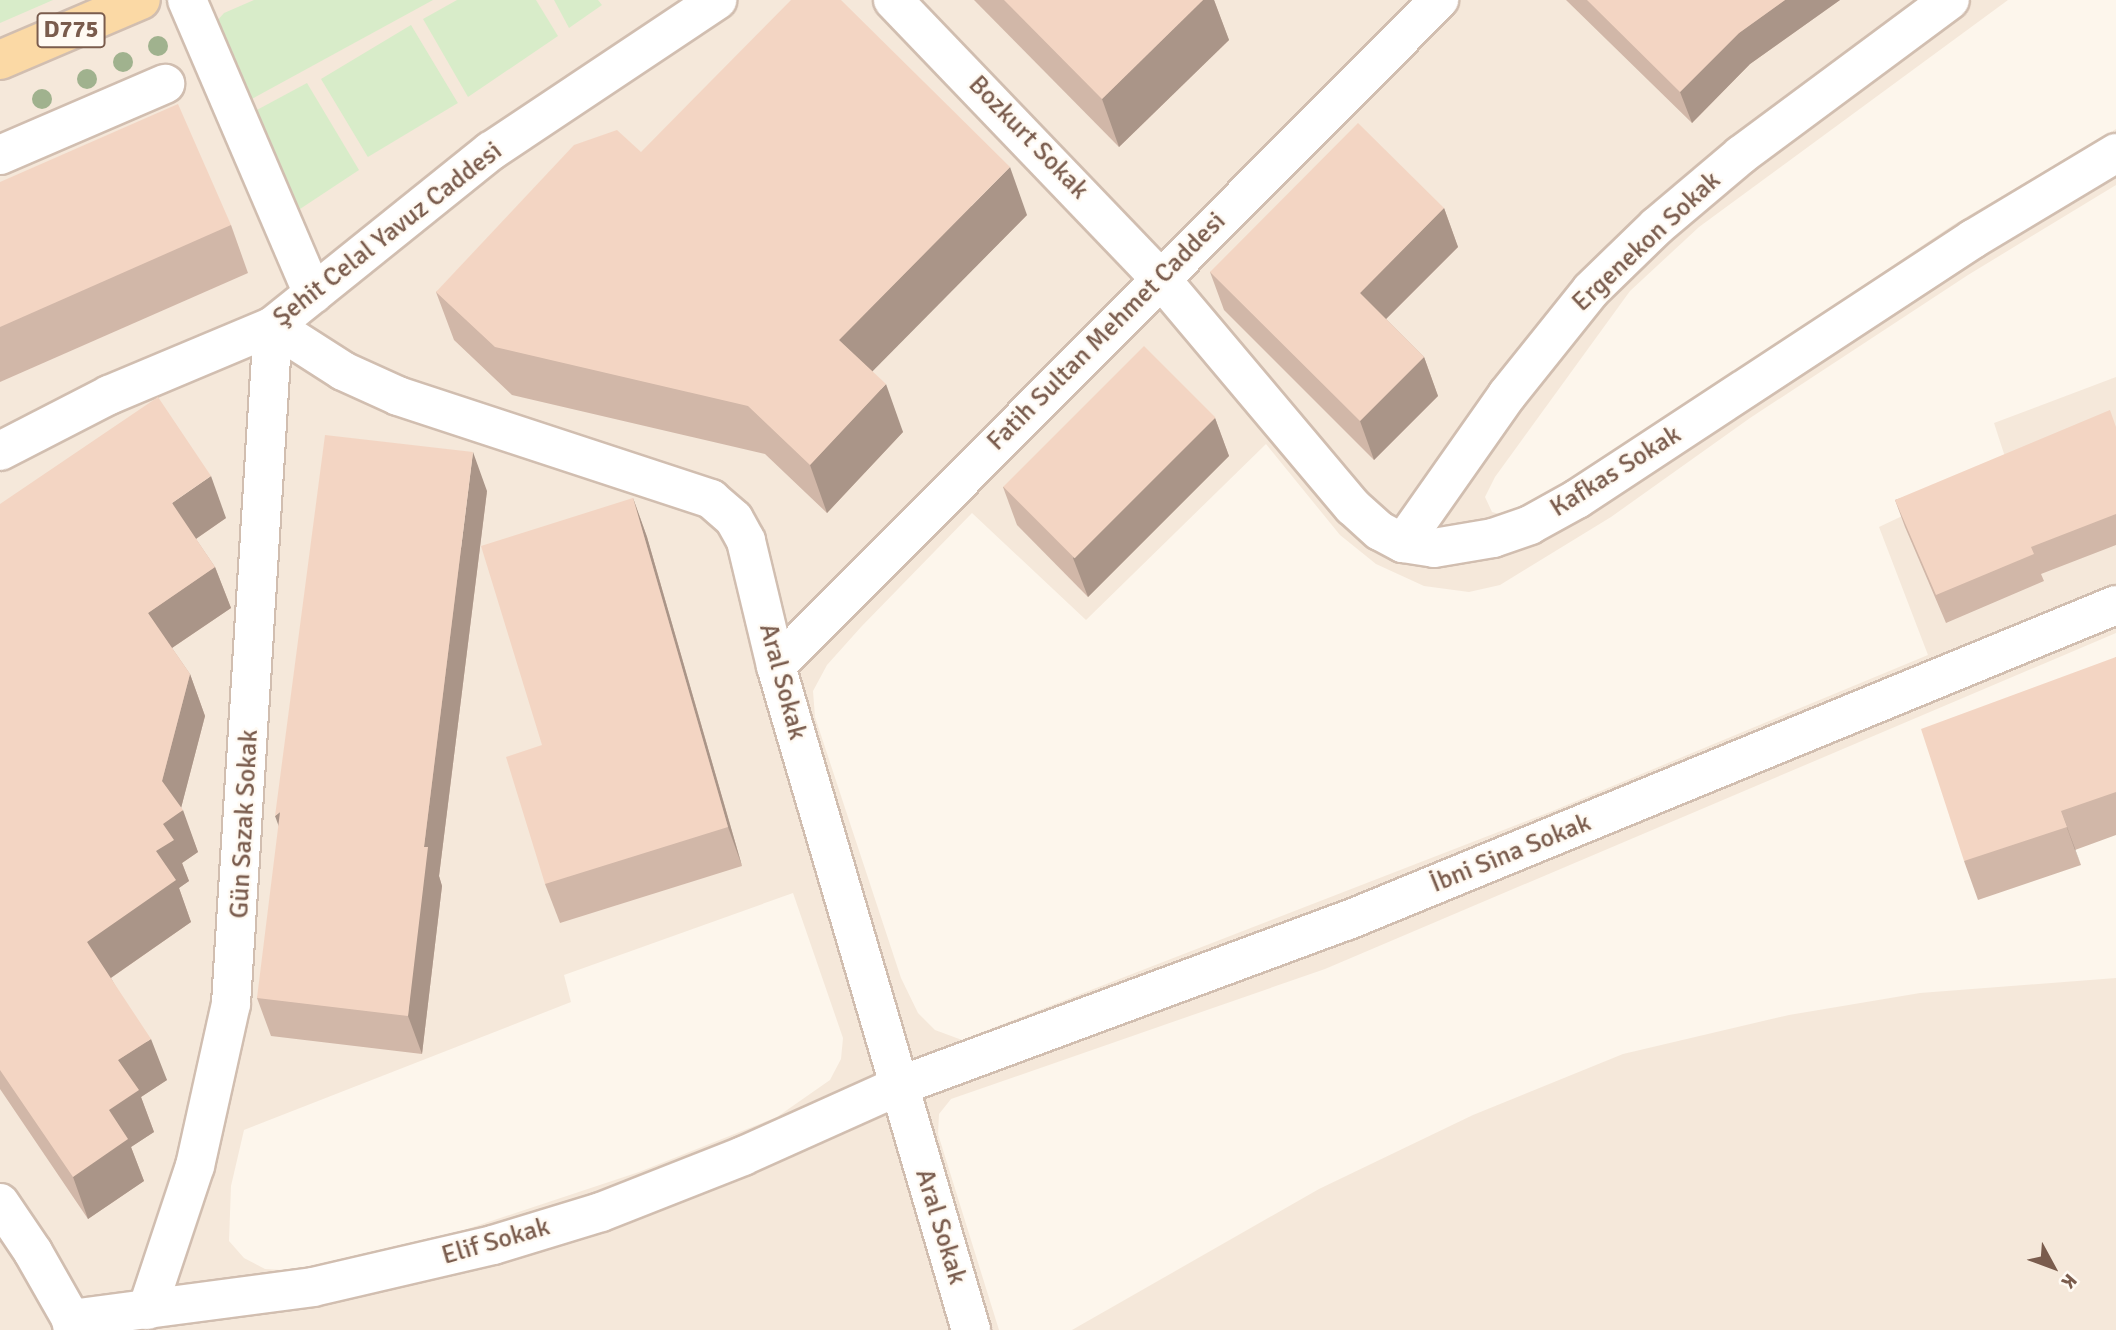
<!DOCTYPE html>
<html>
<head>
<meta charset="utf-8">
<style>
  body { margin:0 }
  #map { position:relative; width:2116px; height:1330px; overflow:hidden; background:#fdf6ec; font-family:Signika,sans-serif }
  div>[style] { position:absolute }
  .residential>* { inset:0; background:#f5e8da }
  .green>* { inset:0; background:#d8ecc9; transform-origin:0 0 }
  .roads { filter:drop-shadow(2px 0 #d1beb0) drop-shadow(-2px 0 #d1beb0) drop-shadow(0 2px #d1beb0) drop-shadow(0 -2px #d1beb0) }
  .minor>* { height:38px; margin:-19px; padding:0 19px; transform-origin:19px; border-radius:19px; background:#fff }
  .major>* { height:38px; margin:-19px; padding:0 19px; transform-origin:19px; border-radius:19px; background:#fbd9a5 }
  .trees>* { width:20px; height:20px; margin:-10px; border-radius:50%; background:#a0b28e }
  .wall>* { inset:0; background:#d1b7a8 }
  .shaded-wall>* { inset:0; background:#aa9588 }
  .building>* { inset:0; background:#f3d5c3; transform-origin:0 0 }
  span { translate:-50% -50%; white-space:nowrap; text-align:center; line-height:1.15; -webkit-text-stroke:5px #fffaf3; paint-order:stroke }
  .shield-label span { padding:2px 5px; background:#fffaf3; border:2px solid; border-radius:5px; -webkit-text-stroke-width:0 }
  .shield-label { font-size:24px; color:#7a5c4d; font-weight:700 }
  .street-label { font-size:26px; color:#7a5c4d }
  .north { position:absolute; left:2018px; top:1232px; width:70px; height:70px; -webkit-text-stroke:5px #fffaf3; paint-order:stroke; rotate:131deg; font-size:19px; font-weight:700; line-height:28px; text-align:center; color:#7a5c4d }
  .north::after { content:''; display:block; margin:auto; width:24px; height:32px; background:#7a5c4d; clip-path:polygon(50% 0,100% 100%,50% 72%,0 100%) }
</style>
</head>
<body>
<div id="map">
  <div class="residential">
    <i style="clip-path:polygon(evenodd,0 0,2008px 0,1699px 227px,1630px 291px,1495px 477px,1485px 497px,1492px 512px,1503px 515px,1532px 506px,1579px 477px,1953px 225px,2116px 129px,2116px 185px,1968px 275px,1750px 418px,1611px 517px,1500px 585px,1469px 592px,1424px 586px,1376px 564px,1340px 535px,1266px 444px,1086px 620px,972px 513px,861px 627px,827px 665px,813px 691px,815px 717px,901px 978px,918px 1013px,935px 1030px,962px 1040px,1550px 812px,1928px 655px,1879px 527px,2008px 466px,1994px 423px,2116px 377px,2116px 633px,1325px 969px,951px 1099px,939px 1114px,938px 1134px,999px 1330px,0 1330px,0 0,793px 893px,843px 1038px,841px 1059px,830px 1080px,777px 1117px,639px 1172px,428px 1242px,299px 1271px,265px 1269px,244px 1258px,229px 1241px,231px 1186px,244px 1130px,571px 1002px,564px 975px,793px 893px)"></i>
    <i style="clip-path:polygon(2116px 978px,2116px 1330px,1072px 1330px,1319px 1189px,1473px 1115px,1623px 1054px,1789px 1015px,1920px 993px)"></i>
  </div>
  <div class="green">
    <i style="clip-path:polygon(0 0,53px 0,0 23px)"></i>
    <i style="clip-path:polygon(254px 0,433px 0,248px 101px,216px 22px,224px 13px)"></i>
    <i style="clip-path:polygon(457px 0,536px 0,558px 36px,468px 97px,423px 19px)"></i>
    <i style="clip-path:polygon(554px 0,598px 0,602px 5px,569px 28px)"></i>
    <i style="left:411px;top:25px;width:91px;height:105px;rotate:59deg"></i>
    <i style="clip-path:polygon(307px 83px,359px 170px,297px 211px,251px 113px)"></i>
  </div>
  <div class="roads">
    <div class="minor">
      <i style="left:187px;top:0;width:320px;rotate:66.8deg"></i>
      <i style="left:893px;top:0;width:385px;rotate:46.2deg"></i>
      <i style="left:1160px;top:278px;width:299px;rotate:49.9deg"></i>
      <i style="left:1353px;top:507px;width:36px;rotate:42deg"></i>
      <i style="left:1380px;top:531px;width:26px;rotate:28deg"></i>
      <i style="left:1403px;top:543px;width:31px;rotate:9deg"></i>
      <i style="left:1434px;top:548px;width:60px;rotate:-9.6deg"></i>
      <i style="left:1493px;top:538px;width:39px;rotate:-19deg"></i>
      <i style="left:1530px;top:525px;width:54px;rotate:-29deg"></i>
      <i style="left:1577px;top:499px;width:474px;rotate:-33.3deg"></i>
      <i style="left:1973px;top:239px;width:167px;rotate:-31deg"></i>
      <i style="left:0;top:155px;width:180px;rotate:-23.3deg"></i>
      <i style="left:273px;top:326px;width:83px;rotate:32.7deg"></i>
      <i style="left:343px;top:371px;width:60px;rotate:24.4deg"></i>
      <i style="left:398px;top:396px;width:330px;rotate:18.2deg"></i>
      <i style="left:711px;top:499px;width:30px;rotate:41deg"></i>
      <i style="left:734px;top:519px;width:25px;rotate:61deg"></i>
      <i style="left:746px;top:541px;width:129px;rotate:76.5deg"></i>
      <i style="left:776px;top:666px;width:692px;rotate:73.63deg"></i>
      <i style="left:0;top:451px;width:123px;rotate:-27.2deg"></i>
      <i style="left:109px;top:395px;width:178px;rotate:-22.8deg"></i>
      <i style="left:273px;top:326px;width:280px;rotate:-38.8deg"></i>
      <i style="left:491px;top:151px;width:272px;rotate:-33.7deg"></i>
      <i style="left:1403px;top:543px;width:181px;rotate:-54.9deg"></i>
      <i style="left:1507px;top:395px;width:134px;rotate:-51.3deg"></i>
      <i style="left:1591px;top:290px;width:92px;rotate:-44.1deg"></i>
      <i style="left:1657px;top:226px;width:110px;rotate:-40.2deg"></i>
      <i style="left:1741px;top:155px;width:260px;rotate:-36.6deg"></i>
      <i style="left:776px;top:666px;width:940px;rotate:-45.13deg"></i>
      <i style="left:0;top:1203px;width:59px;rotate:56deg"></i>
      <i style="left:33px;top:1252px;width:77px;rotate:60.4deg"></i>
      <i style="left:71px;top:1319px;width:11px;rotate:80deg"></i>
      <i style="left:147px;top:1310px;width:152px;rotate:-71.6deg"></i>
      <i style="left:195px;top:1166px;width:166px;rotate:-77.5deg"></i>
      <i style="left:231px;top:1004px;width:679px;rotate:-86.46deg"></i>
      <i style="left:71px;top:1319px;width:244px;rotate:-7.5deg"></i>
      <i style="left:313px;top:1287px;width:185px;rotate:-13.1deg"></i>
      <i style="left:493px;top:1245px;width:113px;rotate:-17deg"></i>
      <i style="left:601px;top:1212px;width:153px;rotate:-21.5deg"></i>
      <i style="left:743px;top:1156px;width:171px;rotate:-24.2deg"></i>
      <i style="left:899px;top:1086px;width:476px;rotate:-20.3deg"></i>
      <i style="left:1346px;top:921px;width:832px;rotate:-22.31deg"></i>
    </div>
    <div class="major">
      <i style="left:0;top:60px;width:153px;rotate:-23.1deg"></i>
    </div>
  </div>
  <div class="trees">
    <i style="left:158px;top:46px"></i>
    <i style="left:123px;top:62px"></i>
    <i style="left:87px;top:79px"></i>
    <i style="left:42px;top:99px"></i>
  </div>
  <div class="wall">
    <i style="clip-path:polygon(974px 0,1214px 0,1229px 40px,1119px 147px)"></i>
    <i style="clip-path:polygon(1566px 0,1840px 0,1750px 64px,1692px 123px)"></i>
    <i style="clip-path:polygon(641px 152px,1027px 215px,872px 371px,903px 432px,827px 513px,765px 454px,512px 395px,454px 340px,436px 292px)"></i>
    <i style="clip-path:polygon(0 182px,231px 225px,248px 273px,0 382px)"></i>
    <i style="clip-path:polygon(1444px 208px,1458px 247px,1386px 319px,1424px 357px,1438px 396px,1374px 460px,1224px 310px,1210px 272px)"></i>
    <i style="clip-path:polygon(1215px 418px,1229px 456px,1088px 597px,1017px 525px,1003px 487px)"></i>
    <i style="clip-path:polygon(2116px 427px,2116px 545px,2041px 574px,2044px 581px,1946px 623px,1905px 527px,1895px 500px)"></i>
    <i style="clip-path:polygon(487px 491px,439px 876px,442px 886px,422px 1054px,271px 1036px,257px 998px)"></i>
    <i style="clip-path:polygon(633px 498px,647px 537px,742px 866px,560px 923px,545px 884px)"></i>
    <i style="clip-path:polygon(0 504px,226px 518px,196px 539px,215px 567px,231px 608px,172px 648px,190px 674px,205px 716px,181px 808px,198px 852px,182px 863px,189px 881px,179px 888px,191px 922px,111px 978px,167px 1080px,141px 1097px,154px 1132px,131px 1147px,144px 1181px,88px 1219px,0 1089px)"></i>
    <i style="clip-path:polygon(2116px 657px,2116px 835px,2075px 850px,2081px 865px,1978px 900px,1964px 861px)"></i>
  </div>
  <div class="shaded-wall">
    <i style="clip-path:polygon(1203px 0,1214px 0,1229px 40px,1119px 147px,1102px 99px)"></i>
    <i style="clip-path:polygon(1785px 0,1840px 0,1750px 64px,1692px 123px,1680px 92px,1739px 33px)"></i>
    <i style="clip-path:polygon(1010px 167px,1027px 215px,856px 388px,839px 340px)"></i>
    <i style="clip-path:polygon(1444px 208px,1458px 247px,1374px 331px,1360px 293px)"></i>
    <i style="clip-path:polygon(1424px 357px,1438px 396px,1374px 460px,1360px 421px)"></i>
    <i style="clip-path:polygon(886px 384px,903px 432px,827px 513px,810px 465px)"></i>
    <i style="clip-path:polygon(1215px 418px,1229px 456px,1088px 597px,1073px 558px)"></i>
    <i style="clip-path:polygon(473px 452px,487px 491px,439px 876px,442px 886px,422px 1054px,408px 1016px,424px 847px)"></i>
    <i style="clip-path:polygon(211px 476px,226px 518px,187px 545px,172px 503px)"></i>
    <i style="clip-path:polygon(633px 498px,647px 537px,742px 866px,728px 827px)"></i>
    <i style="clip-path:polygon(215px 567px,231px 608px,163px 654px,148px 613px)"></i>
    <i style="clip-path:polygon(190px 674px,205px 716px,180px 812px,183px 810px,198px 852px,182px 863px,189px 881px,179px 888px,191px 922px,102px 984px,87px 942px,156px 851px,163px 824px,162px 781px)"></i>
    <i style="clip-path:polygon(2061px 811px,2075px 850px,2081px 865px,2067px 827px)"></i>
    <i style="clip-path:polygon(280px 812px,289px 854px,275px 816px)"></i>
    <i style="clip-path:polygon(151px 1039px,167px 1080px,141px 1097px,154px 1132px,131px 1147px,144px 1181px,88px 1219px,73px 1177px,109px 1110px,118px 1060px)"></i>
  </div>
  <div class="building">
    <i style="clip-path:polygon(791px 0,841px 0,1010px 167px,839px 340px,886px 384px,810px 465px,748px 406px,495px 347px,436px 292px,574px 145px,617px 130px,641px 152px)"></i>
    <i style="clip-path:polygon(1004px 0,1203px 0,1102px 99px)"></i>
    <i style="clip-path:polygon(1587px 0,1785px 0,1739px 33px,1680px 92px)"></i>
    <i style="clip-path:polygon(178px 104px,231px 225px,0 327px,0 182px)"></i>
    <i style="clip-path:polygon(1358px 123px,1444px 208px,1360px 293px,1424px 357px,1360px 421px,1210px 272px)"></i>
    <i style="left:1144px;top:346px;width:101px;height:199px;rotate:45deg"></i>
    <i style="clip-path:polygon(158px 397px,211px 476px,172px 503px,215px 567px,148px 613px,190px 674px,162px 781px,183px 810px,163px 824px,174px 840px,156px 851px,176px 880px,87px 942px,151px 1039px,118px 1060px,139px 1090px,109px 1110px,128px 1139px,73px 1177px,0 1070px,0 504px)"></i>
    <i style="clip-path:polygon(2110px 410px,2116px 427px,2116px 514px,2031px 547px,2034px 554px,1936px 595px,1895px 500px)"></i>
    <i style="clip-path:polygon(325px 435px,473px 452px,424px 847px,428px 847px,408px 1016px,257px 998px,280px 812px,275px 816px)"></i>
    <i style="clip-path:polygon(633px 498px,728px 827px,545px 884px,506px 757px,542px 745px,481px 546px)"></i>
    <i style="clip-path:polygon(2116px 657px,2116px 792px,2061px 811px,2067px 827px,1964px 861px,1921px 729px)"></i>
  </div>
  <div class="shield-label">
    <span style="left:71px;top:30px">D775</span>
  </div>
  <div class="street-label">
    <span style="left:1028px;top:138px;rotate:46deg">Bozkurt Sokak</span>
    <span style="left:388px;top:235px;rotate:-38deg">Şehit Celal Yavuz Caddesi</span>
    <span style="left:1647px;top:242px;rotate:-43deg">Ergenekon Sokak</span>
    <span style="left:1107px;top:332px;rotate:-45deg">Fatih Sultan Mehmet Caddesi</span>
    <span style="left:1616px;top:472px;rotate:-32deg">Kafkas Sokak</span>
    <span style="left:782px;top:682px;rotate:75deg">Aral Sokak</span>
    <span style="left:245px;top:824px;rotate:-87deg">Gün Sazak Sokak</span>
    <span style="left:1511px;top:854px;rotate:-22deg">İbni Sina Sokak</span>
    <span style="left:940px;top:1227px;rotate:73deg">Aral Sokak</span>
    <span style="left:496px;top:1242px;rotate:-16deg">Elif Sokak</span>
  </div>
  <div class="north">K</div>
</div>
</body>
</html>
